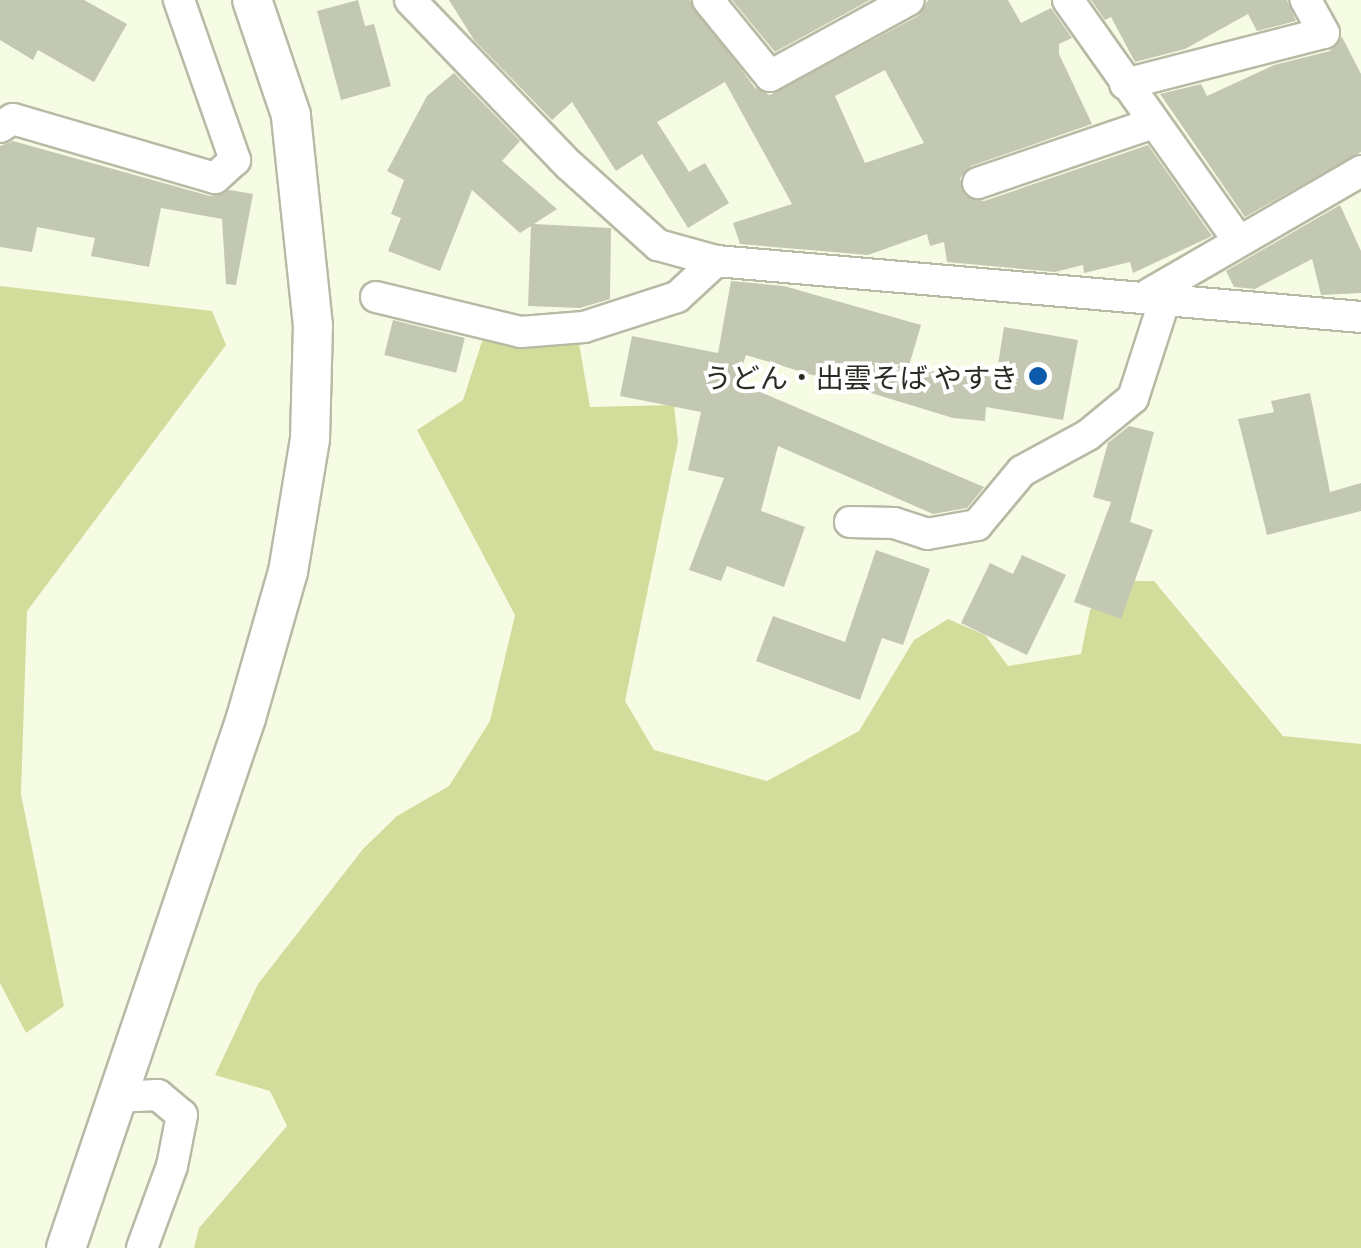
<!DOCTYPE html>
<html>
<head>
<meta charset="utf-8">
<style>
  body { margin:0 }
  #map { position:relative; width:1361px; height:1248px; overflow:hidden; background:#f6fbe4; font-family:Georgia,"Noto Sans JP",serif }
  div>[style] { position:absolute }
  .green>* { inset:0; background:#d2dd9b }
  .building>* { inset:0; background:#c3c8b2; transform-origin:0 0 }
  .roads { filter:drop-shadow(2px 0 #b7bba6) drop-shadow(-2px 0 #b7bba6) drop-shadow(0 2px #b7bba6) drop-shadow(0 -2px #b7bba6) }
  .minor>* { height:30px; margin:-15px; padding:0 15px; transform-origin:15px; border-radius:15px; background:#fff }
  .tertiary>* { height:38px; margin:-19px; padding:0 19px; transform-origin:19px; border-radius:19px; background:#fff }
  .dots>* { width:28px; height:28px; translate:-50% -50%; box-sizing:border-box; border:5px solid #fff; border-radius:50% }
  span { translate:-50% -50%; white-space:nowrap; text-align:center; line-height:1.15; -webkit-text-stroke:8px #fff; paint-order:stroke }
  .poi-label { font-size:28px; color:#2a2b23 }
  .right { translate:-100% -50%; text-align:right }
</style>
</head>
<body>
<div id="map">
  <div class="green">
    <i style="clip-path:polygon(0 286px,212px 311px,226px 345px,27px 611px,21px 794px,64px 1006px,26px 1033px,0 983px)"></i>
    <i style="clip-path:polygon(575px 320px,590px 407px,674px 405px,678px 442px,625px 701px,654px 750px,767px 781px,859px 731px,914px 640px,948px 619px,985px 635px,1008px 666px,1081px 654px,1090px 610px,1117px 581px,1154px 581px,1283px 736px,1361px 744px,1361px 1248px,194px 1248px,199px 1228px,287px 1126px,270px 1091px,215px 1075px,258px 984px,363px 849px,397px 816px,449px 786px,490px 721px,515px 615px,417px 430px,463px 400px,488px 323px)"></i>
  </div>
  <div class="building">
    <i style="clip-path:polygon(0 0,84px 0,127px 24px,94px 82px,38px 50px,33px 60px,0 40px)"></i>
    <i style="clip-path:polygon(358px 0,365px 26px,374px 24px,391px 86px,341px 100px,317px 11px)"></i>
    <i style="clip-path:polygon(evenodd,449px 0,690px 0,755px 88px,770px 95px,918px 16px,928px 0,1008px 0,1021px 23px,1051px 8px,1072px 38px,1059px 44px,1059px 54px,1092px 124px,971px 166px,960px 178px,965px 196px,984px 201px,1148px 145px,1212px 236px,1133px 273px,1130px 262px,1084px 273px,1083px 265px,1055px 272px,947px 262px,944px 242px,930px 246px,927px 234px,868px 255px,740px 244px,733px 223px,792px 204px,725px 82px,657px 122px,689px 172px,705px 163px,729px 203px,688px 228px,642px 154px,616px 171px,572px 102px,552px 120px,474px 40px,449px 0,885px 70px,924px 143px,865px 163px,835px 96px,885px 70px)"></i>
    <i style="clip-path:polygon(732px 0,870px 0,775px 52px)"></i>
    <i style="clip-path:polygon(1091px 0,1287px 0,1296px 21px,1257px 31px,1248px 14px,1185px 49px,1135px 62px,1111px 17px,1105px 20px)"></i>
    <i style="clip-path:polygon(1342px 37px,1361px 74px,1361px 152px,1245px 217px,1160px 94px,1201px 84px,1207px 96px,1274px 65px,1330px 51px)"></i>
    <i style="clip-path:polygon(454px 73px,520px 141px,502px 161px,557px 209px,534px 224px,611px 228px,610px 299px,580px 308px,528px 306px,531px 226px,520px 233px,472px 190px,440px 271px,388px 251px,401px 218px,391px 214px,404px 180px,387px 171px,427px 96px)"></i>
    <i style="clip-path:polygon(13px 141px,210px 196px,230px 190px,253px 194px,236px 285px,226px 284px,222px 219px,161px 208px,149px 267px,91px 256px,95px 238px,37px 227px,32px 252px,0 247px,0 146px)"></i>
    <i style="clip-path:polygon(1340px 205px,1361px 251px,1361px 293px,1321px 295px,1312px 259px,1255px 289px,1234px 287px,1226px 271px)"></i>
    <i style="clip-path:polygon(731px 281px,784px 286px,921px 325px,908px 369px,996px 377px,1004px 327px,1078px 340px,1063px 420px,986px 407px,985px 421px,953px 418px,746px 355px,737px 382px,984px 487px,967px 508px,933px 514px,778px 446px,761px 511px,805px 527px,784px 587px,727px 566px,721px 581px,689px 570px,724px 478px,688px 470px,701px 412px,620px 396px,632px 336px,718px 353px)"></i>
    <i style="left:393px;top:320px;width:74px;height:36px;rotate:14deg"></i>
    <i style="clip-path:polygon(1310px 393px,1330px 492px,1361px 483px,1361px 511px,1267px 535px,1238px 419px,1274px 412px,1271px 401px)"></i>
    <i style="clip-path:polygon(1129px 426px,1154px 432px,1130px 522px,1153px 530px,1121px 619px,1074px 602px,1111px 502px,1093px 497px,1108px 443px)"></i>
    <i style="clip-path:polygon(876px 550px,930px 569px,903px 645px,882px 638px,860px 700px,756px 661px,773px 616px,845px 642px)"></i>
    <i style="clip-path:polygon(1022px 555px,1066px 575px,1027px 655px,961px 623px,990px 563px,1013px 574px)"></i>
  </div>
  <div class="roads">
    <div class="minor">
      <i style="left:410px;top:0;width:229px;rotate:46.1deg"></i>
      <i style="left:569px;top:165px;width:120px;rotate:42deg"></i>
      <i style="left:658px;top:245px;width:60px;rotate:15.4deg"></i>
      <i style="left:716px;top:261px;width:647px;rotate:4.96deg"></i>
      <i style="left:708px;top:0;width:98px;rotate:50.8deg"></i>
      <i style="left:770px;top:76px;width:158px;rotate:-28.7deg"></i>
      <i style="left:1068px;top:0;width:294px;rotate:54.7deg"></i>
      <i style="left:1125px;top:84px;width:205px;rotate:-14.4deg"></i>
      <i style="left:1324px;top:33px;width:38px;rotate:-119deg"></i>
      <i style="left:0;top:127px;width:15px;rotate:-32deg"></i>
      <i style="left:13px;top:119px;width:210px;rotate:16.3deg"></i>
      <i style="left:215px;top:178px;width:27px;rotate:-42deg"></i>
      <i style="left:235px;top:160px;width:170px;rotate:-109.3deg"></i>
      <i style="left:978px;top:183px;width:185px;rotate:-18.9deg"></i>
      <i style="left:1149px;top:294px;width:245px;rotate:-30.1deg"></i>
      <i style="left:376px;top:297px;width:149px;rotate:13.6deg"></i>
      <i style="left:521px;top:332px;width:63px;rotate:-4.5deg"></i>
      <i style="left:584px;top:327px;width:98px;rotate:-17.9deg"></i>
      <i style="left:677px;top:297px;width:53px;rotate:-42.7deg"></i>
      <i style="left:850px;top:522px;width:44px;rotate:1.3deg"></i>
      <i style="left:894px;top:523px;width:35px;rotate:18deg"></i>
      <i style="left:927px;top:534px;width:51px;rotate:-10.2deg"></i>
      <i style="left:977px;top:525px;width:70px;rotate:-50.2deg"></i>
      <i style="left:1022px;top:471px;width:75px;rotate:-28.6deg"></i>
      <i style="left:1088px;top:435px;width:58px;rotate:-39.4deg"></i>
      <i style="left:1133px;top:398px;width:107px;rotate:-72.1deg"></i>
      <i style="left:114px;top:1097px;width:44px;rotate:-2.6deg"></i>
      <i style="left:158px;top:1095px;width:31px;rotate:40deg"></i>
      <i style="left:182px;top:1115px;width:52px;rotate:101.1deg"></i>
      <i style="left:172px;top:1166px;width:87px;rotate:110.1deg"></i>
    </div>
    <div class="tertiary">
      <i style="left:66px;top:1248px;width:560px;rotate:-71.24deg"></i>
      <i style="left:246px;top:718px;width:152px;rotate:-74deg"></i>
      <i style="left:288px;top:572px;width:135px;rotate:-80.6deg"></i>
      <i style="left:310px;top:439px;width:113px;rotate:-88.5deg"></i>
      <i style="left:313px;top:326px;width:212px;rotate:-96deg"></i>
      <i style="left:291px;top:115px;width:121px;rotate:-108.7deg"></i>
    </div>
  </div>
  <div class="dots">
    <i style="left:1038px;top:376px;background:#0c5baa"></i>
  </div>
  <div class="poi-label">
    <span class="right" style="left:1018px;top:376px">うどん・出雲そば やすき</span>
  </div>
</div>
</body>
</html>
